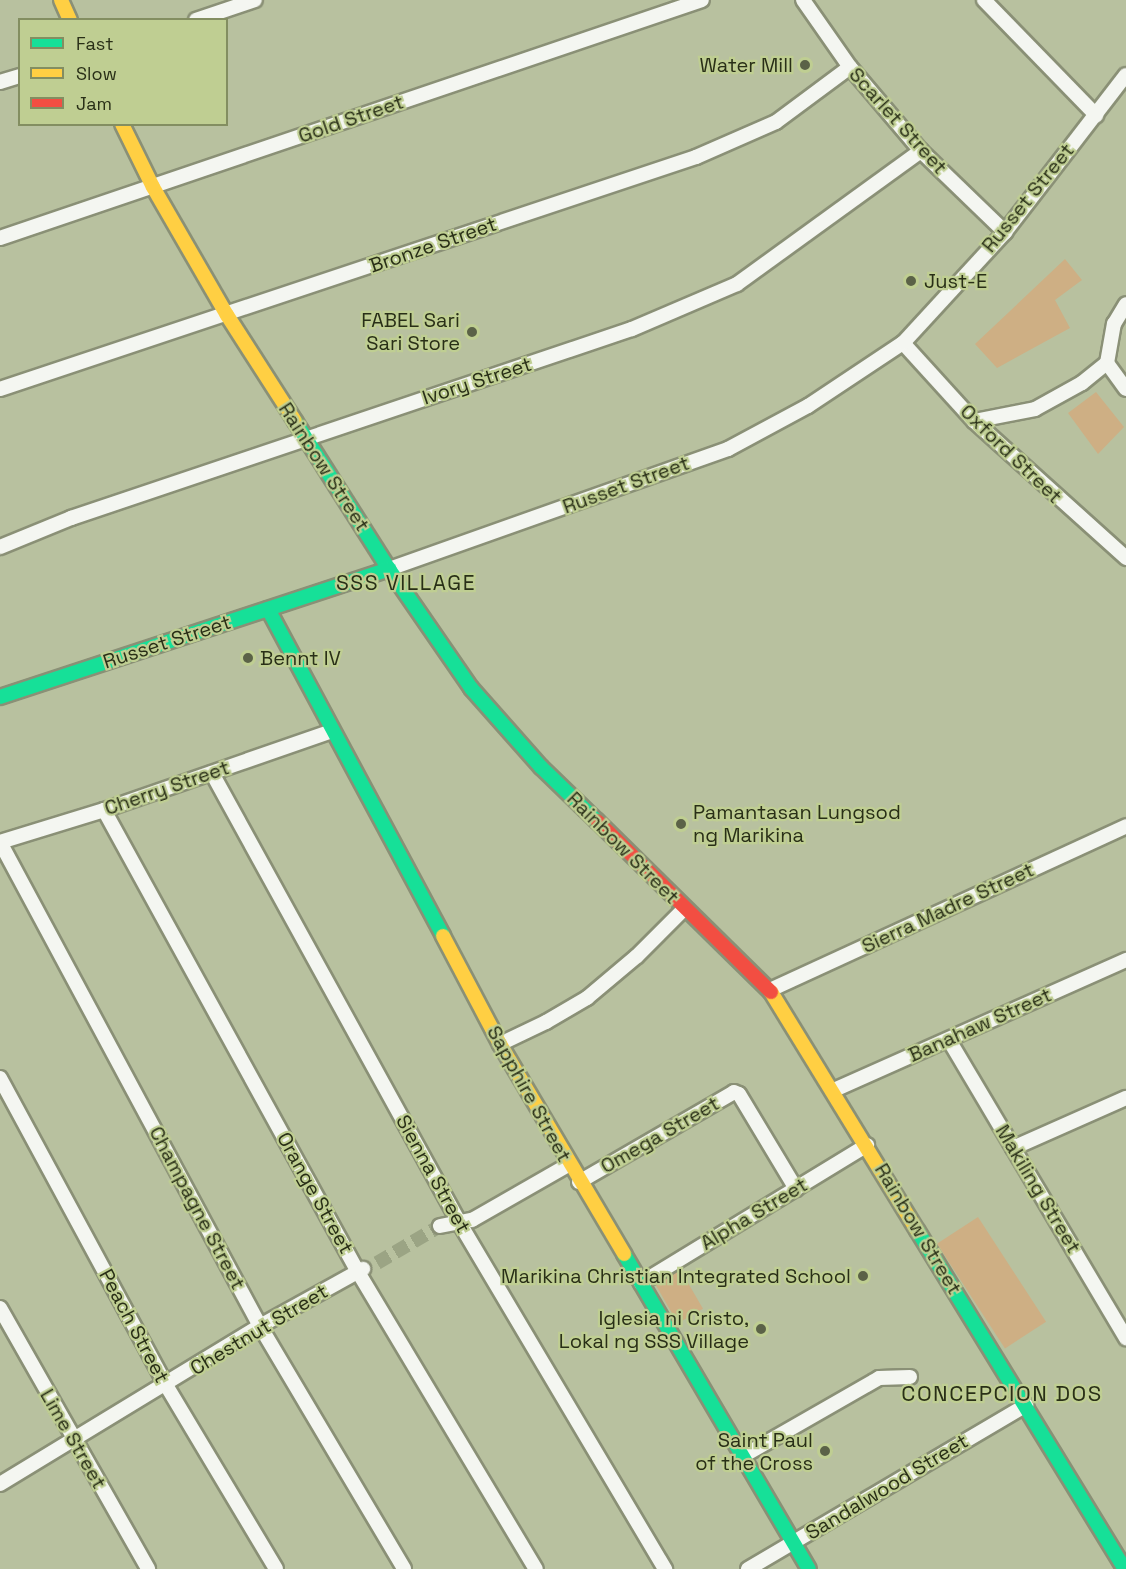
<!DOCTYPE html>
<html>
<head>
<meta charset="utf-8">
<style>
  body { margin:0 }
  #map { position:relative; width:1126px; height:1569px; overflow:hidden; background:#b8c19f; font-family:"Space Grotesk",sans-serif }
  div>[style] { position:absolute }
  .green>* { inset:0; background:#ceaf84; transform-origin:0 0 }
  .street-tunnel>* { height:14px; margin-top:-7px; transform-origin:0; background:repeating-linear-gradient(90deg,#9ba484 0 14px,transparent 0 21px) }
  .roads { filter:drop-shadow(2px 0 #8a9076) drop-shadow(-2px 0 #8a9076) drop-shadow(0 2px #8a9076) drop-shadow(0 -2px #8a9076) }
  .street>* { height:14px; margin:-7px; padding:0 7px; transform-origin:7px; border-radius:7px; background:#f4f6f1 }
  .fast>* { height:14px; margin:-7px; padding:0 7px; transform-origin:7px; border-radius:7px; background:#16e098 }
  .slow>* { height:14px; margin:-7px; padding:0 7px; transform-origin:7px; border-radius:7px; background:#ffcf43 }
  .jam>* { height:14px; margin:-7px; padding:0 7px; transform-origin:7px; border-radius:7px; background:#f24e42 }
  .dots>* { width:16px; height:16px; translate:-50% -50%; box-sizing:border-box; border:3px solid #bfce92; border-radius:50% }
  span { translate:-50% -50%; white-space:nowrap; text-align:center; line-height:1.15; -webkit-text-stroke:4.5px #bfce92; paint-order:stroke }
  .poi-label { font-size:20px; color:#292f17 }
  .right { translate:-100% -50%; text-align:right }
  .left { translate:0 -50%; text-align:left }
  .street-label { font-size:20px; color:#292f17 }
  .neighbourhood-label { font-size:21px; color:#292f17; letter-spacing:1.5px }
  .quarter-label { font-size:22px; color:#292f17; letter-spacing:1.5px }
  .legend { position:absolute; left:18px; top:18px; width:210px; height:108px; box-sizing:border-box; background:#bfce92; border:2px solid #838e61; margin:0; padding:8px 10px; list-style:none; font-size:18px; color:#292f17 }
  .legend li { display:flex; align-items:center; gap:12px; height:30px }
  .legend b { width:30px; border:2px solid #838e61 }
</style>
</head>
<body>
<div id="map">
  <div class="green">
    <i style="clip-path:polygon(1065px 259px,1082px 280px,1055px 300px,1070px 328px,997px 368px,975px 344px)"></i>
    <i style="clip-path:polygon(1096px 392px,1124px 427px,1098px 454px,1068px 413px)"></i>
    <i style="left:978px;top:1217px;width:125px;height:49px;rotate:57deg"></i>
    <i style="left:680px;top:1269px;width:46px;height:29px;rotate:60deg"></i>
  </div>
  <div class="street-tunnel">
    <i style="left:377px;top:1263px;width:73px;rotate:-30.4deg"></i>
  </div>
  <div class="roads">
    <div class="street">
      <i style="left:803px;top:0;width:82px;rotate:55deg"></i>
      <i style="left:850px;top:67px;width:110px;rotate:49.8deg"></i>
      <i style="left:921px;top:151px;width:117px;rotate:44deg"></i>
      <i style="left:984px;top:0;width:161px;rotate:45.8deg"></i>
      <i style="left:196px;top:20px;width:62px;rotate:-18.7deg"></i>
      <i style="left:0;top:82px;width:21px;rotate:-17deg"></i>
      <i style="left:0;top:238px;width:741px;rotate:-18.73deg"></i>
      <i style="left:903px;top:343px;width:105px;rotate:47.7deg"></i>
      <i style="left:974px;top:421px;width:205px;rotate:42deg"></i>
      <i style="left:1107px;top:363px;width:32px;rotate:54deg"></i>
      <i style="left:0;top:389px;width:734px;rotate:-18.43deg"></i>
      <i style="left:696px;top:157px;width:87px;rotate:-23.6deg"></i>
      <i style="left:776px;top:122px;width:92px;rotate:-36.6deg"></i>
      <i style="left:974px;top:421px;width:62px;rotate:-11.1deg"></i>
      <i style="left:1035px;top:409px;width:54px;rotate:-29deg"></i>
      <i style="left:1082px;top:383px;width:32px;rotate:-39deg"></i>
      <i style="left:1107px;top:363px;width:40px;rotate:-80deg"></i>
      <i style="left:1114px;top:324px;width:23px;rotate:-59deg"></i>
      <i style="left:0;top:547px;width:77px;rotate:-22.2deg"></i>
      <i style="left:71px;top:518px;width:592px;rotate:-18.62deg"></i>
      <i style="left:632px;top:329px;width:114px;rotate:-23.2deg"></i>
      <i style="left:737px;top:284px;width:227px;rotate:-35.9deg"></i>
      <i style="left:389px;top:569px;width:360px;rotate:-19.5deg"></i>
      <i style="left:728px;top:449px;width:91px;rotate:-28.3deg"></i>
      <i style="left:808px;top:406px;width:114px;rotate:-33.6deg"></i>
      <i style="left:903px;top:343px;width:151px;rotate:-47.4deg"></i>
      <i style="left:1005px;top:232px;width:198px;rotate:-52.4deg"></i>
      <i style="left:212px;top:773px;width:512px;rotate:61.18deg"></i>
      <i style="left:459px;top:1222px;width:404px;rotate:59.3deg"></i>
      <i style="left:104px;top:810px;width:527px;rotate:61.2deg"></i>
      <i style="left:358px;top:1272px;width:346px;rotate:59.1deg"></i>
      <i style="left:0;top:842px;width:549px;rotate:61.76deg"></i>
      <i style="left:260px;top:1326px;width:282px;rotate:59.3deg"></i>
      <i style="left:0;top:842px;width:109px;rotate:-17.1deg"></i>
      <i style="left:104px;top:810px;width:241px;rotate:-19.1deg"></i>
      <i style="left:770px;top:990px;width:392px;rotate:-24.7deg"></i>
      <i style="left:949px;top:1040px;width:347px;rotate:59.3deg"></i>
      <i style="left:500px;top:1044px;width:51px;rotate:-25.6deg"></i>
      <i style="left:546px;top:1022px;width:48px;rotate:-30.3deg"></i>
      <i style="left:587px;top:998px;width:65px;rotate:-40deg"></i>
      <i style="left:637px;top:956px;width:66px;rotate:-45deg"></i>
      <i style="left:0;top:1078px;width:349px;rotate:61.6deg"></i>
      <i style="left:166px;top:1385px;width:214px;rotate:59.1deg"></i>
      <i style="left:834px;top:1090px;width:320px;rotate:-24deg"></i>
      <i style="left:1013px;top:1148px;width:124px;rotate:-23.9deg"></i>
      <i style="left:579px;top:1182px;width:179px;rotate:-30.1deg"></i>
      <i style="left:734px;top:1092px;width:5px;rotate:22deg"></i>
      <i style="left:739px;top:1094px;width:111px;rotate:59deg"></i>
      <i style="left:440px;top:1226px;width:33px;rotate:-11deg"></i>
      <i style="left:472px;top:1220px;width:111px;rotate:-29.8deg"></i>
      <i style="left:641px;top:1283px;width:265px;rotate:-31.4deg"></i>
      <i style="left:0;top:1308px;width:300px;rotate:60.4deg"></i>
      <i style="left:743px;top:1456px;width:157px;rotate:-29.8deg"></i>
      <i style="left:879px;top:1378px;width:31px;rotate:-2deg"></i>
      <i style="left:0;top:1484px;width:304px;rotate:-31.3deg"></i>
      <i style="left:260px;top:1326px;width:118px;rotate:-29deg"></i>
      <i style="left:748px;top:1569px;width:323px;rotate:-30.5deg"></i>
    </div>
    <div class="fast">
      <i style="left:295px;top:421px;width:175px;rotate:57.6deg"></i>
      <i style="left:389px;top:569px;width:145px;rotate:55.4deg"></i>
      <i style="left:471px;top:688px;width:106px;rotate:48.5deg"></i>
      <i style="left:541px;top:767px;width:78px;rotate:44deg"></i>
      <i style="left:268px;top:609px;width:371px;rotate:61.8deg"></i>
      <i style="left:0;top:697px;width:410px;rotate:-18.2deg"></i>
      <i style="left:917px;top:1230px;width:398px;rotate:58.5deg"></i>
      <i style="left:624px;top:1254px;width:365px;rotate:59.6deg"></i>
    </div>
    <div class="slow">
      <i style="left:61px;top:0;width:22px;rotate:66deg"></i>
      <i style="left:122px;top:124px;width:70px;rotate:63.8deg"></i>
      <i style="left:153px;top:187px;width:148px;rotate:60deg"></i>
      <i style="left:227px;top:315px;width:126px;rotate:57.3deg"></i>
      <i style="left:443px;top:936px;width:122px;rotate:62.2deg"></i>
      <i style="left:500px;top:1044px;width:244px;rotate:59.4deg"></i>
      <i style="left:771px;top:992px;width:279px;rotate:58.5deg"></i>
    </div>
    <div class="jam">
      <i style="left:597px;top:821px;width:244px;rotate:44.5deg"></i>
    </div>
  </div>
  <div class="dots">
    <i style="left:805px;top:65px;background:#5b6247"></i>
    <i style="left:911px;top:281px;background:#5b6247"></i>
    <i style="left:472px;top:332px;background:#5b6247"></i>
    <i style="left:248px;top:658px;background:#5b6247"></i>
    <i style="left:681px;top:824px;background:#5b6247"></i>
    <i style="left:863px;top:1276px;background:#5b6247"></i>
    <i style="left:761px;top:1329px;background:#5b6247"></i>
    <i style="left:825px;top:1451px;background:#5b6247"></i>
  </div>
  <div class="poi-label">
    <span class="right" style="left:793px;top:65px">Water Mill</span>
    <span class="left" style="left:924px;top:281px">Just-E</span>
    <span class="right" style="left:460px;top:332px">FABEL Sari<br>Sari Store</span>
    <span class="left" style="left:260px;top:658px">Bennt IV</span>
    <span class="left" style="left:693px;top:824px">Pamantasan Lungsod<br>ng Marikina</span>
    <span class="right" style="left:851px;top:1276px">Marikina Christian Integrated School</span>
    <span class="right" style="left:749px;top:1330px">Iglesia ni Cristo,<br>Lokal ng SSS Village</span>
    <span class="right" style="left:813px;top:1452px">Saint Paul<br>of the Cross</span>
  </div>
  <div class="street-label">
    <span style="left:351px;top:119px;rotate:-19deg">Gold Street</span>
    <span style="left:898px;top:121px;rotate:48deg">Scarlet Street</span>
    <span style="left:1028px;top:198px;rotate:-51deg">Russet Street</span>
    <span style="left:433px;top:245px;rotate:-19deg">Bronze Street</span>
    <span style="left:477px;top:381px;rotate:-18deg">Ivory Street</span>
    <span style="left:1011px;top:454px;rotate:44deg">Oxford Street</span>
    <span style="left:324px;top:467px;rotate:57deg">Rainbow Street</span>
    <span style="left:626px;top:485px;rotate:-20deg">Russet Street</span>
    <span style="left:167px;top:642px;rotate:-18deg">Russet Street</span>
    <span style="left:167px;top:788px;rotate:-19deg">Cherry Street</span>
    <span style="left:623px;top:848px;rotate:45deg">Rainbow Street</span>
    <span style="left:948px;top:908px;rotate:-25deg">Sierra Madre Street</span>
    <span style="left:980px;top:1025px;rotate:-24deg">Banahaw Street</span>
    <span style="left:529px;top:1094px;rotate:61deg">Sapphire Street</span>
    <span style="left:660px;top:1135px;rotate:-30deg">Omega Street</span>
    <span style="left:433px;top:1174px;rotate:61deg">Sienna Street</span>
    <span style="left:1038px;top:1189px;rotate:59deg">Makiling Street</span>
    <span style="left:315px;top:1193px;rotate:61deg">Orange Street</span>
    <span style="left:197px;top:1208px;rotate:62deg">Champagne Street</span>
    <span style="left:754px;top:1214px;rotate:-31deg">Alpha Street</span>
    <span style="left:918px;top:1229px;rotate:59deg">Rainbow Street</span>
    <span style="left:134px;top:1326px;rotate:62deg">Peach Street</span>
    <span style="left:259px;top:1330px;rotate:-31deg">Chestnut Street</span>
    <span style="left:73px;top:1439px;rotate:60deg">Lime Street</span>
    <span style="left:887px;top:1487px;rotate:-31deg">Sandalwood Street</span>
  </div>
  <div class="neighbourhood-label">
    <span style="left:406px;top:583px">SSS VILLAGE</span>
  </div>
  <div class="quarter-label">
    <span style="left:1002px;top:1394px">CONCEPCION DOS</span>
  </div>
  <ul class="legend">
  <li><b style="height:8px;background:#16e098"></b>Fast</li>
  <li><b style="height:8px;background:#ffcf43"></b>Slow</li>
  <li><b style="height:8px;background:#f24e42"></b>Jam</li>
  </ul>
</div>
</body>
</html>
